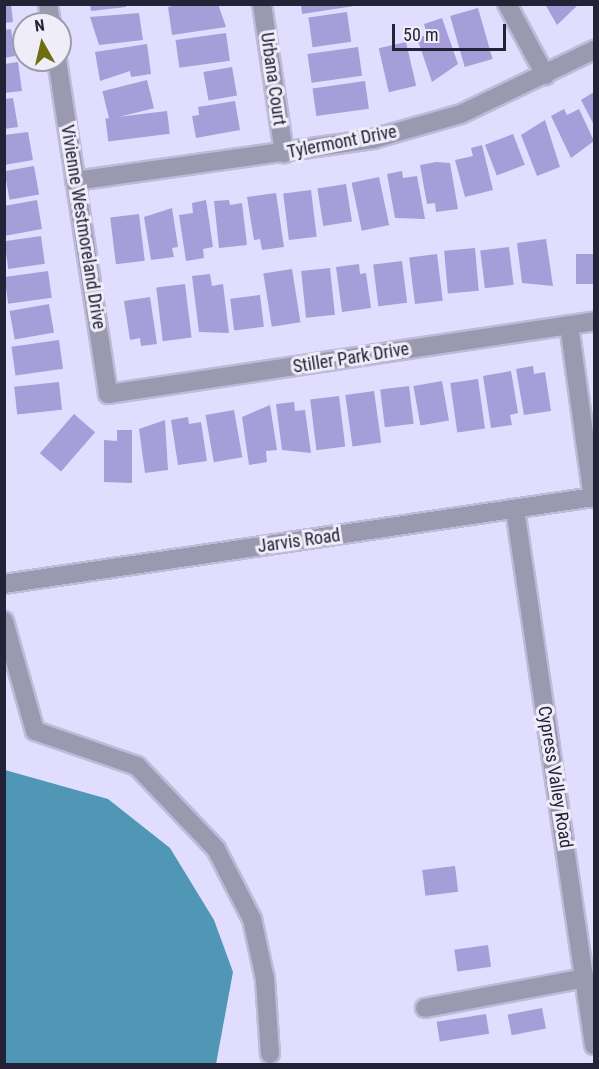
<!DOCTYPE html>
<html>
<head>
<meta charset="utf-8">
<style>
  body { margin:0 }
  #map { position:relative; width:599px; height:1069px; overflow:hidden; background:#e0ddfe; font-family:"Roboto Condensed",sans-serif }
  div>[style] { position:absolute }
  .water>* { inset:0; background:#5096b5 }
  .building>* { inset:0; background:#a59ed9; transform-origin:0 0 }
  .roads { filter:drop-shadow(2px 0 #bebbda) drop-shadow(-2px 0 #bebbda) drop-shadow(0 2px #bebbda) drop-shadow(0 -2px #bebbda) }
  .minor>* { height:18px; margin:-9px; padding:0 9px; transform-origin:9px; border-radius:9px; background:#9b99b0 }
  span { translate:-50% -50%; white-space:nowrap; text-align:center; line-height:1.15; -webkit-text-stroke:6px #eeedf8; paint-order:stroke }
  .street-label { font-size:18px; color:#242236 }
  .frame { position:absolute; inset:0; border:6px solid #242236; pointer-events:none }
  .north { position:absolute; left:12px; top:12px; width:60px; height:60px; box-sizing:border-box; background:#eeedf8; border:2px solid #9d9caa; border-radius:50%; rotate:352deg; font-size:16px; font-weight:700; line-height:24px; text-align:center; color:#242236 }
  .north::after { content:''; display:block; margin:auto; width:21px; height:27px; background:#6e6e10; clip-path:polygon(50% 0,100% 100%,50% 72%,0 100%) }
  .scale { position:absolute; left:392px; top:24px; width:114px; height:27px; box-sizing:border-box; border:3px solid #242236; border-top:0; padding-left:8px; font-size:18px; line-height:21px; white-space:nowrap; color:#242236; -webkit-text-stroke:4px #eeedf8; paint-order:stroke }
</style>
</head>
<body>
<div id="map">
  <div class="water">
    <i style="clip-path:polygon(5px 770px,108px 799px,170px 848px,214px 920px,233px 972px,216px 1064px,5px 1064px)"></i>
  </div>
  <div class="building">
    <i style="clip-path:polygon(4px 4px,11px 4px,13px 22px,4px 23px)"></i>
    <i style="clip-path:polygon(90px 4px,126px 4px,126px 7px,91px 11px)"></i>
    <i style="clip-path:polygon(183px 4px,218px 4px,226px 27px,172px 35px,168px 7px)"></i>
    <i style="clip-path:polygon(301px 4px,354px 4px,354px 6px,302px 14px)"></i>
    <i style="clip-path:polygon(545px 4px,579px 4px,557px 25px)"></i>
    <i style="left:478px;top:8px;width:53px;height:29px;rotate:74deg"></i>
    <i style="left:347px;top:12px;width:30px;height:39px;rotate:82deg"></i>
    <i style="clip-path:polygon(139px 13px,143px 40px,99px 45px,90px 17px)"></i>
    <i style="clip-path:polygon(442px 18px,458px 64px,432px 82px,417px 38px,427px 35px,424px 24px)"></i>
    <i style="clip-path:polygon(11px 29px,15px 56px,4px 58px,4px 30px)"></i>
    <i style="left:226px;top:33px;width:28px;height:51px;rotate:82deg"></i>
    <i style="left:406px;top:42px;width:45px;height:28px;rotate:77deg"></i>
    <i style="clip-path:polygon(147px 44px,151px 74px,131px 77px,130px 71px,100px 81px,95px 52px)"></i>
    <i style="left:358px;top:47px;width:29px;height:51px;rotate:82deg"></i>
    <i style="clip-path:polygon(18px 62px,22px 91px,4px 93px,4px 64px)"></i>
    <i style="left:232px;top:67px;width:29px;height:29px;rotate:80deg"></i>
    <i style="left:147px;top:80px;width:29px;height:46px;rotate:76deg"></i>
    <i style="left:365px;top:81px;width:28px;height:53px;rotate:82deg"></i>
    <i style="clip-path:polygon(594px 92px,594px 125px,581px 100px)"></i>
    <i style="clip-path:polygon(13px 98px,18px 127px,4px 129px,4px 99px)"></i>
    <i style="clip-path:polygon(235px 101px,240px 130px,196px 138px,192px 116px,199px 115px,198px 107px)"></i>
    <i style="clip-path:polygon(564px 109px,567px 115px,579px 109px,594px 141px,571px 158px,551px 116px)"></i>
    <i style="left:167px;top:111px;width:23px;height:62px;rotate:83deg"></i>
    <i style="clip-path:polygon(545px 120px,560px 167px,537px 176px,521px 135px)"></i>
    <i style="clip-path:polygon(28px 132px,33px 160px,4px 165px,4px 135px)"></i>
    <i style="left:513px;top:134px;width:33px;height:30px;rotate:69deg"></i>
    <i style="clip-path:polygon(482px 145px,493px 190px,465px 197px,455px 160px,473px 156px,471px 148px)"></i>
    <i style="clip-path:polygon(436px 162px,450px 163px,458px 209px,436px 212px,435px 203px,427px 204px,420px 165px)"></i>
    <i style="left:34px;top:166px;width:29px;height:30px;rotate:80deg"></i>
    <i style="clip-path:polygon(402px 171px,403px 178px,417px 176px,425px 219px,395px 218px,387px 174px)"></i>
    <i style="left:379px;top:177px;width:49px;height:28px;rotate:78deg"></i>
    <i style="left:346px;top:184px;width:38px;height:29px;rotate:81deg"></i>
    <i style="left:311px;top:190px;width:47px;height:28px;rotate:83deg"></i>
    <i style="clip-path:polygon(276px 193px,284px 247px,262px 250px,260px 239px,254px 240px,247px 197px)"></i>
    <i style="clip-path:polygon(37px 200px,42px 229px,4px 236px,4px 206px)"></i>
    <i style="clip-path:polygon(206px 200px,213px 247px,203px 249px,204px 258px,186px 261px,179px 215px,193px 213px,192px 203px)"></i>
    <i style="clip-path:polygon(229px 200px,230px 205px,242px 203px,247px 245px,219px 248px,214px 201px)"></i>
    <i style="clip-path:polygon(172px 208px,178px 247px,172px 248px,174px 257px,151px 260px,144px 217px)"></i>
    <i style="left:139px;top:214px;width:47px;height:29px;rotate:83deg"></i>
    <i style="left:41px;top:236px;width:28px;height:37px;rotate:82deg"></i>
    <i style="clip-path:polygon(546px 239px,553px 286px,522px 283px,517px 243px)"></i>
    <i style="left:509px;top:247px;width:38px;height:29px;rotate:83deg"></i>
    <i style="left:475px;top:248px;width:43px;height:31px;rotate:85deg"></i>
    <i style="left:437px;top:254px;width:47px;height:28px;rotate:83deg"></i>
    <i style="left:576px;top:254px;width:18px;height:30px"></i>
    <i style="left:402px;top:261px;width:42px;height:29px;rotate:83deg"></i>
    <i style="clip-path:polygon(359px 264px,360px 274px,366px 273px,371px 308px,342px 312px,336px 267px)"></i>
    <i style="left:330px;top:268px;width:47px;height:29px;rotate:84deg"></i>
    <i style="left:292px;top:269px;width:54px;height:29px;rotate:81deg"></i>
    <i style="left:48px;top:271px;width:27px;height:44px;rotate:82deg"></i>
    <i style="clip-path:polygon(210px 274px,212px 286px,223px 284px,229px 333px,199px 332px,192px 276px)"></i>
    <i style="left:185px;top:284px;width:54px;height:29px;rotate:83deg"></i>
    <i style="left:260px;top:295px;width:32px;height:30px;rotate:83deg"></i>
    <i style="clip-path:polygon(150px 297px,157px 344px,141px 346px,140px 338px,130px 340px,124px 301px)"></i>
    <i style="left:49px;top:304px;width:29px;height:40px;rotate:80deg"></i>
    <i style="left:59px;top:340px;width:29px;height:48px;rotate:82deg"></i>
    <i style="clip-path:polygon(533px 366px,534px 374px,545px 372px,551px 411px,524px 415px,516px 369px)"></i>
    <i style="clip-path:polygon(511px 371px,518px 413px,510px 415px,512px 425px,491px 428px,483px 376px)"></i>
    <i style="left:478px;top:379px;width:50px;height:28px;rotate:82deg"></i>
    <i style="left:442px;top:381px;width:40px;height:29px;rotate:80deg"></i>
    <i style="left:59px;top:382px;width:28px;height:45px;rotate:84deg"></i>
    <i style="left:409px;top:386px;width:38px;height:29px;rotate:83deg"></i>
    <i style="left:374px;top:391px;width:52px;height:29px;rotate:82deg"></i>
    <i style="left:339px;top:396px;width:51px;height:29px;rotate:83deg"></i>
    <i style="clip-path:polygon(294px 402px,295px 411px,305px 410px,311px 453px,282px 450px,276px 404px)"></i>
    <i style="clip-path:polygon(270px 405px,277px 450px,266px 451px,267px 462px,249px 465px,242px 417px)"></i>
    <i style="left:234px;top:410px;width:48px;height:29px;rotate:80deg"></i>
    <i style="left:74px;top:414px;width:28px;height:52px;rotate:41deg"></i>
    <i style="clip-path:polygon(188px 417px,189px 424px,201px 422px,207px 461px,178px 465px,171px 420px)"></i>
    <i style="clip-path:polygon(165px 420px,168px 470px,145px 473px,139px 429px)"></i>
    <i style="clip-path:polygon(117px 430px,132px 430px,132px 483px,104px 482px,104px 440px,117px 441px)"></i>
    <i style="left:455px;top:866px;width:26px;height:33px;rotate:83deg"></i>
    <i style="left:488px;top:945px;width:22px;height:34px;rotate:82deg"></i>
    <i style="left:542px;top:1008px;width:21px;height:35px;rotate:79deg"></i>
    <i style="left:486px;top:1014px;width:20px;height:50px;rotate:81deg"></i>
  </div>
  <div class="roads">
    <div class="minor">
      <i style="left:48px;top:4px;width:20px;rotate:81deg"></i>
      <i style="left:262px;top:4px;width:151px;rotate:81.6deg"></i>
      <i style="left:507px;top:4px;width:81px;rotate:61.8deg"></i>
      <i style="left:57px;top:60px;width:338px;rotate:81.3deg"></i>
      <i style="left:108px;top:394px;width:491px;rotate:-8.5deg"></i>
      <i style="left:75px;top:181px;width:301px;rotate:-8deg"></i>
      <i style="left:373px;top:139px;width:91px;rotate:-15.9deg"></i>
      <i style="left:461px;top:114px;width:148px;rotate:-25.7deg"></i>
      <i style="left:569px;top:325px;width:175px;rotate:82.1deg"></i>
      <i style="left:515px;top:509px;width:542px;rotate:81.62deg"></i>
      <i style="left:4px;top:584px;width:596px;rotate:-8.39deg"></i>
      <i style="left:4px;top:621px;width:114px;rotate:74.3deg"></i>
      <i style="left:35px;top:731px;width:108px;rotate:18.9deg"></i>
      <i style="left:137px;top:766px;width:115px;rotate:46.4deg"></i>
      <i style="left:216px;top:849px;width:79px;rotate:62.8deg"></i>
      <i style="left:252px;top:919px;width:61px;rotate:77.8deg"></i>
      <i style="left:265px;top:979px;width:75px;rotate:86.2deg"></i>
      <i style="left:425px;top:1008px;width:164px;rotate:-10.6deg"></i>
    </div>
  </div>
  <div class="street-label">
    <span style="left:273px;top:79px;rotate:82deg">Urbana Court</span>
    <span style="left:342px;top:142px;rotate:-11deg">Tylermont Drive</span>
    <span style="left:83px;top:227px;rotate:81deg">Vivienne Westmoreland Drive</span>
    <span style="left:351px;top:358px;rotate:-9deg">Stiller Park Drive</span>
    <span style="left:299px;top:541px;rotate:-8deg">Jarvis Road</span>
    <span style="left:555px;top:777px;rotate:81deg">Cypress Valley Road</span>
  </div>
  <div class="frame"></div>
  <div class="north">N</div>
  <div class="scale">50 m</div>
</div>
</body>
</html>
